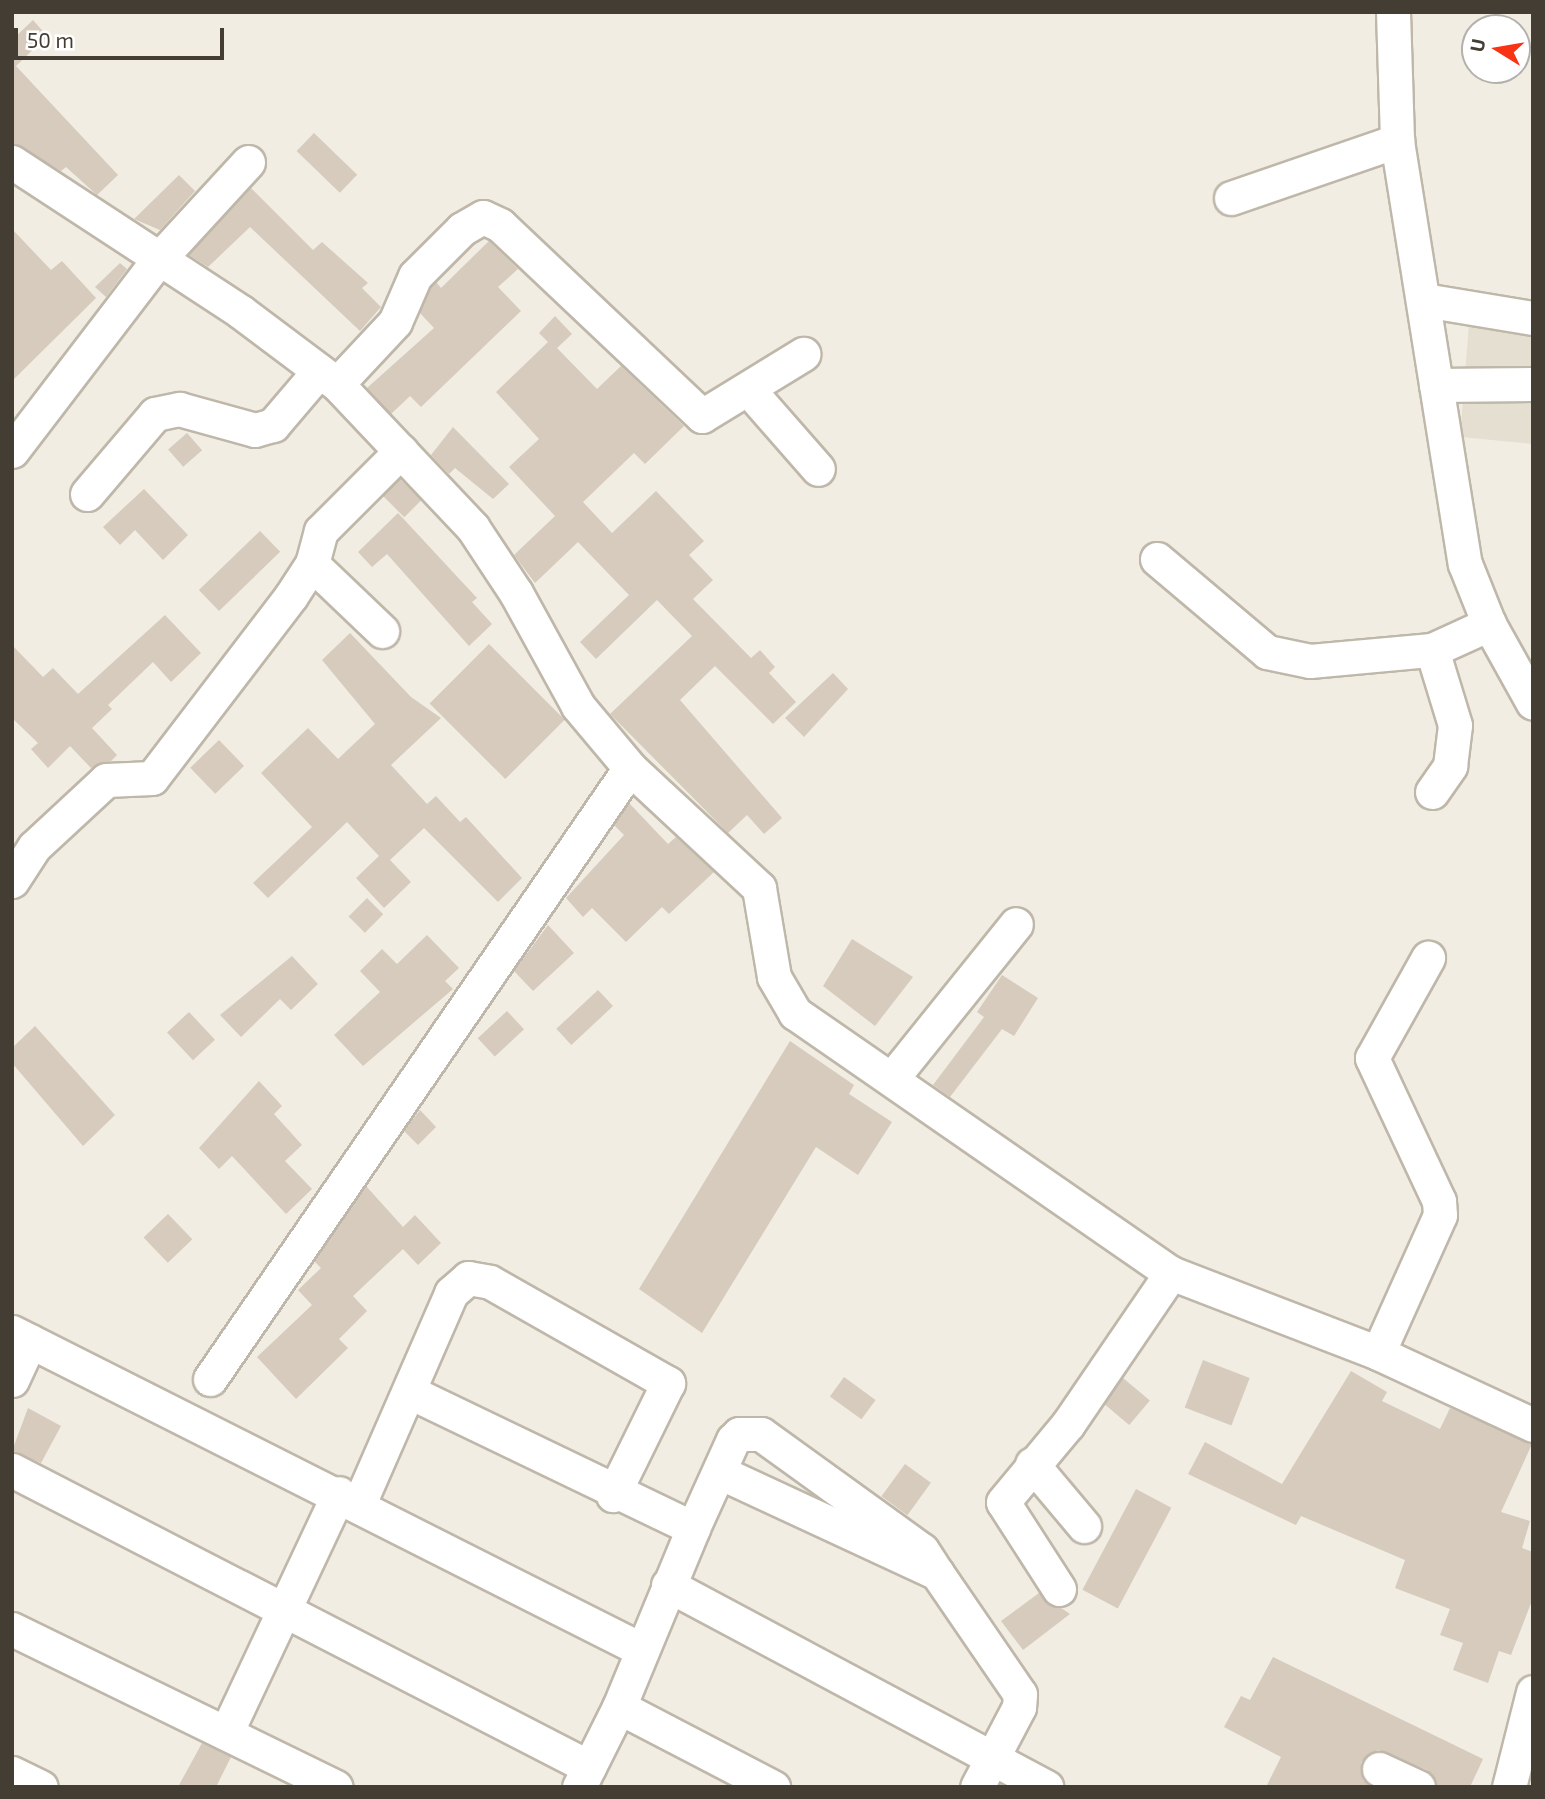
<!DOCTYPE html>
<html>
<head>
<meta charset="utf-8">
<style>
  body { margin:0 }
  #map { position:relative; width:1545px; height:1799px; overflow:hidden; background:#f1ede3; font-family:"Exo 2",sans-serif }
  div>[style] { position:absolute }
  .residential>* { inset:0; background:#e5dfd1 }
  .building>* { inset:0; background:#d6cbbc; transform-origin:0 0 }
  .roads { filter:drop-shadow(2px 0 #bfb7a9) drop-shadow(-2px 0 #bfb7a9) drop-shadow(0 2px #bfb7a9) drop-shadow(0 -2px #bfb7a9) }
  .minor>* { height:33px; margin:-16.5px; padding:0 16.5px; transform-origin:16.5px; border-radius:16.5px; background:#fff }
  span { translate:-50% -50%; white-space:nowrap; text-align:center; line-height:1.15; -webkit-text-stroke:5px #fff; paint-order:stroke }
  .frame { position:absolute; inset:0; border:14px solid #433d33; pointer-events:none }
  .north { position:absolute; left:1461px; top:14px; width:70px; height:70px; box-sizing:border-box; background:#fff; border:2px solid #b4b1ad; border-radius:50%; rotate:281deg; font-size:19px; font-weight:700; line-height:28px; text-align:center; color:#433d33 }
  .north::after { content:''; display:block; margin:auto; width:24px; height:32px; background:#f83414; clip-path:polygon(50% 0,100% 100%,50% 72%,0 100%) }
  .scale { position:absolute; left:14px; top:28px; width:210px; height:32px; box-sizing:border-box; border:4px solid #433d33; border-top:0; padding-left:9px; font-size:21px; line-height:24px; white-space:nowrap; color:#433d33; -webkit-text-stroke:5px #fff; paint-order:stroke }
</style>
</head>
<body>
<div id="map">
  <div class="residential">
    <i style="clip-path:polygon(1469px 323px,1533px 330px,1533px 444px,1460px 437px)"></i>
  </div>
  <div class="building">
    <i style="clip-path:polygon(33px 20px,47px 36px,16px 66px,118px 175px,97px 195px,66px 167px,61px 171px,12px 143px,12px 40px)"></i>
    <i style="left:314px;top:133px;width:60px;height:25px;rotate:44deg"></i>
    <i style="clip-path:polygon(179px 175px,195px 191px,160px 230px,134px 219px)"></i>
    <i style="clip-path:polygon(251px 188px,313px 250px,322px 242px,368px 283px,362px 288px,381px 307px,360px 331px,250px 227px,208px 267px,189px 255px)"></i>
    <i style="clip-path:polygon(12px 229px,51px 270px,62px 261px,96px 298px,12px 381px)"></i>
    <i style="clip-path:polygon(489px 241px,518px 269px,498px 287px,521px 311px,421px 407px,410px 396px,391px 414px,367px 388px,434px 328px,420px 313px,431px 287px,436px 282px,441px 288px)"></i>
    <i style="clip-path:polygon(120px 263px,127px 269px,106px 297px,95px 287px)"></i>
    <i style="clip-path:polygon(555px 316px,572px 334px,557px 348px,597px 389px,621px 366px,684px 426px,645px 464px,634px 453px,583px 502px,612px 533px,656px 491px,704px 541px,689px 555px,713px 580px,693px 599px,751px 658px,760px 650px,775px 667px,769px 673px,796px 702px,773px 724px,715px 666px,680px 700px,782px 818px,764px 834px,747px 815px,728px 833px,610px 714px,692px 636px,657px 600px,596px 659px,580px 642px,629px 595px,578px 542px,535px 583px,514px 555px,555px 516px,509px 467px,539px 439px,496px 392px,548px 342px,539px 333px)"></i>
    <i style="clip-path:polygon(453px 427px,509px 484px,493px 499px,455px 468px,449px 474px,431px 455px)"></i>
    <i style="left:187px;top:433px;width:23px;height:25px;rotate:49deg"></i>
    <i style="left:400px;top:479px;width:30px;height:24px;rotate:45deg"></i>
    <i style="clip-path:polygon(144px 489px,188px 535px,163px 560px,135px 530px,120px 545px,103px 527px)"></i>
    <i style="clip-path:polygon(398px 513px,477px 598px,472px 602px,492px 624px,469px 646px,387px 554px,372px 567px,358px 552px)"></i>
    <i style="left:260px;top:531px;width:29px;height:85px;rotate:46deg"></i>
    <i style="clip-path:polygon(165px 615px,201px 653px,171px 682px,153px 662px,108px 705px,112px 709px,92px 728px,117px 755px,111px 761px,91px 768px,70px 746px,48px 768px,31px 749px,38px 743px,12px 718px,12px 645px,43px 677px,53px 668px,78px 694px)"></i>
    <i style="clip-path:polygon(350px 633px,411px 697px,441px 718px,391px 765px,427px 804px,436px 796px,460px 822px,466px 817px,522px 878px,498px 902px,424px 828px,390px 860px,411px 882px,384px 908px,356px 878px,379px 856px,347px 822px,268px 898px,253px 883px,312px 827px,261px 773px,308px 728px,338px 759px,375px 724px,322px 660px)"></i>
    <i style="left:489px;top:644px;width:107px;height:84px;rotate:45deg"></i>
    <i style="clip-path:polygon(833px 673px,848px 689px,804px 737px,785px 718px)"></i>
    <i style="left:219px;top:740px;width:36px;height:40px;rotate:46deg"></i>
    <i style="clip-path:polygon(629px 803px,668px 844px,676px 837px,714px 872px,669px 914px,662px 907px,626px 942px,592px 908px,583px 917px,566px 898px,624px 835px,614px 825px)"></i>
    <i style="left:367px;top:898px;width:23px;height:26px;rotate:45deg"></i>
    <i style="clip-path:polygon(548px 925px,574px 953px,533px 991px,514px 971px)"></i>
    <i style="clip-path:polygon(427px 935px,459px 968px,445px 981px,453px 989px,363px 1066px,334px 1035px,380px 992px,360px 971px,382px 949px,397px 964px)"></i>
    <i style="clip-path:polygon(852px 939px,913px 977px,875px 1026px,823px 986px)"></i>
    <i style="clip-path:polygon(292px 956px,318px 984px,291px 1010px,280px 999px,241px 1037px,220px 1015px)"></i>
    <i style="clip-path:polygon(1002px 975px,1038px 998px,1014px 1036px,1002px 1029px,950px 1097px,933px 1085px,984px 1017px,977px 1012px)"></i>
    <i style="left:598px;top:990px;width:22px;height:57px;rotate:47deg"></i>
    <i style="left:507px;top:1011px;width:25px;height:40px;rotate:47deg"></i>
    <i style="left:189px;top:1012px;width:38px;height:30px;rotate:47deg"></i>
    <i style="clip-path:polygon(35px 1026px,115px 1115px,83px 1146px,12px 1063px,12px 1048px)"></i>
    <i style="clip-path:polygon(790px 1041px,854px 1085px,849px 1094px,892px 1122px,858px 1175px,816px 1147px,702px 1333px,639px 1289px)"></i>
    <i style="clip-path:polygon(259px 1081px,282px 1106px,274px 1114px,302px 1145px,285px 1161px,312px 1189px,286px 1214px,232px 1156px,219px 1169px,199px 1148px)"></i>
    <i style="clip-path:polygon(420px 1110px,436px 1127px,418px 1145px,404px 1131px)"></i>
    <i style="clip-path:polygon(366px 1186px,403px 1227px,415px 1215px,441px 1243px,418px 1265px,403px 1249px,353px 1296px,367px 1311px,339px 1339px,348px 1348px,296px 1399px,257px 1357px,312px 1305px,298px 1290px,321px 1268px,314px 1261px)"></i>
    <i style="left:168px;top:1214px;width:35px;height:34px;rotate:46deg"></i>
    <i style="left:1203px;top:1360px;width:50px;height:51px;rotate:21deg"></i>
    <i style="clip-path:polygon(1351px 1371px,1387px 1392px,1382px 1401px,1440px 1429px,1450px 1408px,1532px 1444px,1501px 1512px,1530px 1521px,1522px 1548px,1533px 1552px,1533px 1598px,1511px 1655px,1499px 1651px,1488px 1683px,1453px 1670px,1463px 1643px,1440px 1635px,1450px 1609px,1395px 1588px,1405px 1560px,1301px 1516px,1296px 1525px,1188px 1474px,1205px 1442px,1282px 1484px)"></i>
    <i style="left:844px;top:1377px;width:39px;height:24px;rotate:36deg"></i>
    <i style="left:1123px;top:1378px;width:35px;height:32px;rotate:40deg"></i>
    <i style="clip-path:polygon(28px 1408px,61px 1426px,41px 1463px,12px 1451px)"></i>
    <i style="left:905px;top:1464px;width:32px;height:40px;rotate:36deg"></i>
    <i style="left:1136px;top:1489px;width:40px;height:114px;rotate:28deg"></i>
    <i style="clip-path:polygon(1039px 1593px,1070px 1614px,1023px 1650px,1001px 1621px)"></i>
    <i style="clip-path:polygon(1273px 1657px,1483px 1759px,1470px 1787px,1437px 1787px,1427px 1770px,1378px 1750px,1361px 1762px,1363px 1780px,1372px 1787px,1266px 1787px,1281px 1757px,1224px 1727px,1241px 1696px,1250px 1700px)"></i>
    <i style="clip-path:polygon(202px 1743px,231px 1757px,216px 1787px,178px 1787px)"></i>
  </div>
  <div class="roads">
    <div class="minor">
      <i style="left:1393px;top:12px;width:129px;rotate:88.2deg"></i>
      <i style="left:1397px;top:141px;width:428px;rotate:80.9deg"></i>
      <i style="left:1465px;top:564px;width:65px;rotate:68.2deg"></i>
      <i style="left:1489px;top:624px;width:90px;rotate:60.9deg"></i>
      <i style="left:12px;top:162px;width:274px;rotate:33.2deg"></i>
      <i style="left:241px;top:312px;width:120px;rotate:36.9deg"></i>
      <i style="left:337px;top:384px;width:198px;rotate:46.6deg"></i>
      <i style="left:473px;top:528px;width:78px;rotate:56.5deg"></i>
      <i style="left:516px;top:593px;width:129px;rotate:61.2deg"></i>
      <i style="left:578px;top:706px;width:81px;rotate:50deg"></i>
      <i style="left:630px;top:768px;width:176px;rotate:42.9deg"></i>
      <i style="left:759px;top:888px;width:90px;rotate:80.4deg"></i>
      <i style="left:774px;top:977px;width:42px;rotate:59.7deg"></i>
      <i style="left:795px;top:1013px;width:457px;rotate:34.7deg"></i>
      <i style="left:1171px;top:1273px;width:222px;rotate:21.1deg"></i>
      <i style="left:1378px;top:1353px;width:171px;rotate:24.9deg"></i>
      <i style="left:1231px;top:198px;width:176px;rotate:-19deg"></i>
      <i style="left:1424px;top:300px;width:110px;rotate:9.4deg"></i>
      <i style="left:337px;top:384px;width:85px;rotate:-46.9deg"></i>
      <i style="left:395px;top:322px;width:50px;rotate:-66.5deg"></i>
      <i style="left:415px;top:276px;width:66px;rotate:-45deg"></i>
      <i style="left:462px;top:229px;width:24px;rotate:-30deg"></i>
      <i style="left:483px;top:217px;width:19px;rotate:25deg"></i>
      <i style="left:500px;top:225px;width:278px;rotate:43.4deg"></i>
      <i style="left:702px;top:416px;width:119px;rotate:-31.5deg"></i>
      <i style="left:1436px;top:385px;width:97px;rotate:-0.6deg"></i>
      <i style="left:748px;top:389px;width:106px;rotate:48.8deg"></i>
      <i style="left:12px;top:451px;width:240px;rotate:-52.6deg"></i>
      <i style="left:158px;top:260px;width:133px;rotate:-47.4deg"></i>
      <i style="left:87px;top:494px;width:105px;rotate:-49.6deg"></i>
      <i style="left:155px;top:414px;width:25px;rotate:-12deg"></i>
      <i style="left:179px;top:409px;width:79px;rotate:15.4deg"></i>
      <i style="left:255px;top:430px;width:19px;rotate:-16deg"></i>
      <i style="left:273px;top:425px;width:71px;rotate:-49.6deg"></i>
      <i style="left:1157px;top:559px;width:144px;rotate:40.2deg"></i>
      <i style="left:1267px;top:652px;width:44px;rotate:11.8deg"></i>
      <i style="left:1310px;top:661px;width:122px;rotate:-5.2deg"></i>
      <i style="left:1432px;top:650px;width:63px;rotate:-24.5deg"></i>
      <i style="left:312px;top:564px;width:97px;rotate:43.7deg"></i>
      <i style="left:1432px;top:792px;width:32px;rotate:-55deg"></i>
      <i style="left:1450px;top:766px;width:41px;rotate:-83deg"></i>
      <i style="left:1455px;top:725px;width:78px;rotate:-107deg"></i>
      <i style="left:12px;top:881px;width:40px;rotate:-57.1deg"></i>
      <i style="left:34px;top:847px;width:98px;rotate:-42.9deg"></i>
      <i style="left:106px;top:780px;width:46px;rotate:-2.5deg"></i>
      <i style="left:152px;top:778px;width:229px;rotate:-52.6deg"></i>
      <i style="left:291px;top:596px;width:38px;rotate:-57deg"></i>
      <i style="left:312px;top:564px;width:34px;rotate:-75deg"></i>
      <i style="left:321px;top:531px;width:113px;rotate:-45deg"></i>
      <i style="left:893px;top:1077px;width:196px;rotate:-51.2deg"></i>
      <i style="left:12px;top:1332px;width:706px;rotate:26.78deg"></i>
      <i style="left:1378px;top:1353px;width:151px;rotate:-65.8deg"></i>
      <i style="left:1440px;top:1215px;width:14px;rotate:-94deg"></i>
      <i style="left:1439px;top:1201px;width:158px;rotate:-115.1deg"></i>
      <i style="left:1372px;top:1058px;width:115px;rotate:-60.8deg"></i>
      <i style="left:210px;top:1379px;width:741px;rotate:-55.5deg"></i>
      <i style="left:12px;top:1380px;width:43px;rotate:-65.2deg"></i>
      <i style="left:412px;top:1393px;width:312px;rotate:25.7deg"></i>
      <i style="left:1032px;top:1464px;width:81px;rotate:50deg"></i>
      <i style="left:12px;top:1470px;width:649px;rotate:27.24deg"></i>
      <i style="left:359px;top:1504px;width:230px;rotate:-66.4deg"></i>
      <i style="left:451px;top:1293px;width:23px;rotate:-41deg"></i>
      <i style="left:468px;top:1278px;width:22px;rotate:10deg"></i>
      <i style="left:490px;top:1282px;width:205px;rotate:29.6deg"></i>
      <i style="left:668px;top:1383px;width:125px;rotate:116.2deg"></i>
      <i style="left:937px;top:1573px;width:147px;rotate:55.6deg"></i>
      <i style="left:1020px;top:1694px;width:13px;rotate:94deg"></i>
      <i style="left:1019px;top:1707px;width:90px;rotate:117.7deg"></i>
      <i style="left:668px;top:1585px;width:429px;rotate:28.1deg"></i>
      <i style="left:1059px;top:1589px;width:103px;rotate:-122.8deg"></i>
      <i style="left:1003px;top:1502px;width:102px;rotate:-50.2deg"></i>
      <i style="left:1068px;top:1424px;width:183px;rotate:-55.7deg"></i>
      <i style="left:12px;top:1629px;width:360px;rotate:26deg"></i>
      <i style="left:619px;top:1707px;width:174px;rotate:27.5deg"></i>
      <i style="left:226px;top:1733px;width:265px;rotate:-64.8deg"></i>
      <i style="left:1379px;top:1769px;width:43px;rotate:24.8deg"></i>
      <i style="left:12px;top:1773px;width:32px;rotate:26deg"></i>
      <i style="left:579px;top:1787px;width:89px;rotate:-63.4deg"></i>
      <i style="left:619px;top:1707px;width:194px;rotate:-67.5deg"></i>
      <i style="left:693px;top:1528px;width:97px;rotate:-65.6deg"></i>
      <i style="left:733px;top:1440px;width:8px;rotate:-45deg"></i>
      <i style="left:739px;top:1434px;width:22px"></i>
      <i style="left:761px;top:1434px;width:198px;rotate:35.8deg"></i>
      <i style="left:922px;top:1550px;width:27px;rotate:57deg"></i>
      <i style="left:937px;top:1573px;width:240px;rotate:-155.1deg"></i>
      <i style="left:1509px;top:1787px;width:98px;rotate:-75.8deg"></i>
    </div>
  </div>
  <div class="frame"></div>
  <div class="north">U</div>
  <div class="scale">50 m</div>
</div>
</body>
</html>
